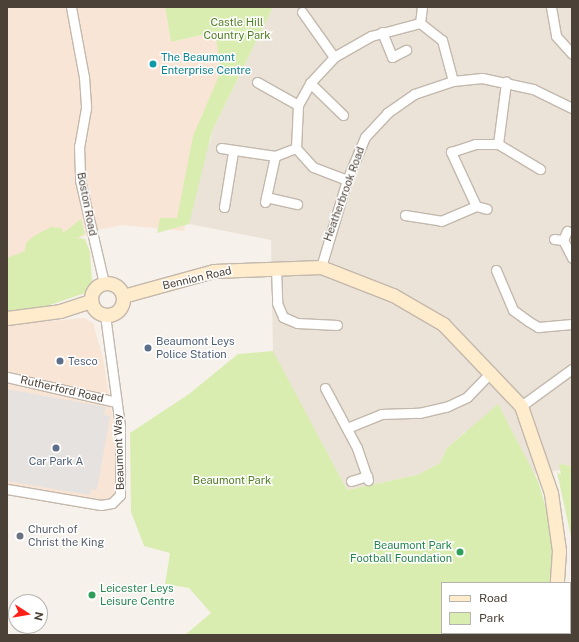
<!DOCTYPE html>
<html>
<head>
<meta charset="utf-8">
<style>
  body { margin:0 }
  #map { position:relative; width:579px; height:642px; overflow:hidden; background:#f6f1eb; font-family:"Public Sans",sans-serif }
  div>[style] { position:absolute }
  .residential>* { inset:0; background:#ebe3d8 }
  .commercial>* { inset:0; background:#f9e5d5 }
  .green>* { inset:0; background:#daedb1 }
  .parking>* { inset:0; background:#e5e2df }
  .roads { filter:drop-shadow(1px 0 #c3b8ac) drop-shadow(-1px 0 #c3b8ac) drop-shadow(0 1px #c3b8ac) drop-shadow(0 -1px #c3b8ac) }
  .street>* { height:9px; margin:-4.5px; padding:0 4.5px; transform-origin:4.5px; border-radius:4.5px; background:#fff }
  .secondary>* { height:13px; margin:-6.5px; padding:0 6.5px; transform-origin:6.5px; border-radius:6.5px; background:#ffeccc }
  .secondary>.ring { margin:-6.5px; padding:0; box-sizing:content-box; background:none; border:13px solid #ffeccc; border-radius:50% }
  .dots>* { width:11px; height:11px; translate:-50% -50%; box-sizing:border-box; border:2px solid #fff; border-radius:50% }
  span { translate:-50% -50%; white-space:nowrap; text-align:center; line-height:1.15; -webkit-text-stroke:3px #fff; paint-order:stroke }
  .park-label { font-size:11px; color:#517e23 }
  .culture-label { font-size:11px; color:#0d838f }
  .left { translate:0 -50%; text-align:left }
  .street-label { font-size:11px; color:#4c4137 }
  .service-label { font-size:11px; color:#4e5e75 }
  .worship-label { font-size:11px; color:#5b616d }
  .leisure-label { font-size:11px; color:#27864d }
  .right { translate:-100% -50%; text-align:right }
  .frame { position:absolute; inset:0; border:8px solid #4c4137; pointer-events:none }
  .legend { position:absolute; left:441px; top:582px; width:130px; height:52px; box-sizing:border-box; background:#fff; border:1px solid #b7b3af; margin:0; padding:5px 7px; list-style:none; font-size:12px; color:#4c4137 }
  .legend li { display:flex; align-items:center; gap:8px; height:20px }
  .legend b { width:20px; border:1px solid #b7b3af }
  .north { position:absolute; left:8px; top:594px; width:40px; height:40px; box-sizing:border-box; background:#fff; border:1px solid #b7b3af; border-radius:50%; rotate:102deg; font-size:11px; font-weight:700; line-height:16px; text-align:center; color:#4c4137 }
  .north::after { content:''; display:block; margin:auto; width:14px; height:18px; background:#ff1f19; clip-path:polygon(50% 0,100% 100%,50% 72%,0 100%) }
</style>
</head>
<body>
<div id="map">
  <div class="residential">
    <i style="clip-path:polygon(273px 7px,572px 7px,572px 468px,532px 475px,465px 432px,447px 448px,440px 463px,417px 475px,347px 490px,273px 355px,271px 240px,189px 224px,201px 142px,210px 143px,212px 131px)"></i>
  </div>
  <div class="commercial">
    <i style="clip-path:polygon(7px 7px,165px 7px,171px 42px,215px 32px,221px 71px,184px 231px,122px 225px,97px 230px,33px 260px,7px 278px)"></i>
    <i style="clip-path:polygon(84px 318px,93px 323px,103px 358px,116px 438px,115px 494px,104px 501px,7px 484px,7px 325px)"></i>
  </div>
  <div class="green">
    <i style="clip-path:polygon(165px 7px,273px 7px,212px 131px,189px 224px,157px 233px,160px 218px,177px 218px,193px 136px,221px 71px,215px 32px,171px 42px)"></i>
    <i style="clip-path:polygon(81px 219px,85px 234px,77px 238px,85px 239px,90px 252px,92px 281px,88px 292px,47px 306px,7px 312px,7px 258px,25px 251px,26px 243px,34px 236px,51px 227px,62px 228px,63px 233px)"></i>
    <i style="clip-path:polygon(273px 351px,347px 490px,417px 475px,440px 463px,447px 448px,498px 404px,538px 481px,551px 525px,553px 583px,442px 583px,442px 633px,548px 635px,185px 635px,211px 613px,189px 588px,165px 584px,170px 553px,144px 546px,131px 512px,130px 433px,189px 394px,238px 354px)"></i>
    <i style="clip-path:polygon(559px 464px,572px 466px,572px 541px,557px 472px,561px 475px)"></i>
    <i style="clip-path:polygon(572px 561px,572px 635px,568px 635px,570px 633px)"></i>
  </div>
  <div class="parking">
    <i style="clip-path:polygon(7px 389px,106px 407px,104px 415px,110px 416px,97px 490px,91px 489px,90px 495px,7px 481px)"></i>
  </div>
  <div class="roads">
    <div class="street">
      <i style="left:71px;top:7px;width:71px;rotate:79.5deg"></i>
      <i style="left:84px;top:77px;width:31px;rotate:86deg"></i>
      <i style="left:86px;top:108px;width:39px;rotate:100deg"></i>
      <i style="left:79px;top:146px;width:34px;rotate:88deg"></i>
      <i style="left:80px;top:180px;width:106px;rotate:76.9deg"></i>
      <i style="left:551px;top:7px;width:29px;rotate:80deg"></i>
      <i style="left:556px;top:36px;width:24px;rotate:48deg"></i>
      <i style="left:302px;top:12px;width:55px;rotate:54.6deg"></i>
      <i style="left:420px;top:23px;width:16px;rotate:-83deg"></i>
      <i style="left:382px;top:32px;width:27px;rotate:68deg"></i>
      <i style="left:392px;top:57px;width:16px;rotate:-27deg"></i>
      <i style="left:257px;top:82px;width:47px;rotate:29.3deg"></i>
      <i style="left:310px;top:83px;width:46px;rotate:44.1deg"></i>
      <i style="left:498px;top:144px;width:49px;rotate:30.8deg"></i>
      <i style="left:221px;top:148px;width:55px;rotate:8.4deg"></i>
      <i style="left:275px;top:156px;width:22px;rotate:-21deg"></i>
      <i style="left:347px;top:180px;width:36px;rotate:-159deg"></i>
      <i style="left:313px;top:167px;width:25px;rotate:-132deg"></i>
      <i style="left:296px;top:148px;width:43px;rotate:-87.3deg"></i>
      <i style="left:298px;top:105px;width:26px;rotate:-61deg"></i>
      <i style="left:311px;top:82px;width:34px;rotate:-47deg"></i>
      <i style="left:334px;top:57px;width:43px;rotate:-29.6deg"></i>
      <i style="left:371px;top:36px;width:51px;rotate:-14.9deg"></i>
      <i style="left:420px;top:23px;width:28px;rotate:38deg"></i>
      <i style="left:442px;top:40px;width:42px;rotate:75deg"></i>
      <i style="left:266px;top:197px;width:32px;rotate:13deg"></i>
      <i style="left:265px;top:202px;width:47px;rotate:-77.7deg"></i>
      <i style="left:476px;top:206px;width:11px;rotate:15deg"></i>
      <i style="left:224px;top:207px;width:56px;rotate:-80.7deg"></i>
      <i style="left:405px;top:215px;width:36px;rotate:9deg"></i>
      <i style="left:441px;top:221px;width:38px;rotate:-23deg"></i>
      <i style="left:476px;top:206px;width:60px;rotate:-114.8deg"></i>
      <i style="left:451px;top:152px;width:25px;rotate:-18deg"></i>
      <i style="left:475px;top:144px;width:23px"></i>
      <i style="left:498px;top:144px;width:63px;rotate:-82.6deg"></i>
      <i style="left:554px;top:239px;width:9px;rotate:6deg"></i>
      <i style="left:563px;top:240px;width:10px;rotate:-66deg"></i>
      <i style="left:563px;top:240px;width:20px;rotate:63deg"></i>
      <i style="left:276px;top:267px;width:36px;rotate:88deg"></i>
      <i style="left:277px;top:303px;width:15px;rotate:67deg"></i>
      <i style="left:283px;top:317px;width:15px;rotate:23deg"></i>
      <i style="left:297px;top:323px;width:40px;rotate:2.9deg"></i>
      <i style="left:321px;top:267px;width:91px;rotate:-73.4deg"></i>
      <i style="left:347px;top:180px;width:47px;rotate:-67.3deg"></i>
      <i style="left:365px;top:137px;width:33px;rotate:-47deg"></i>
      <i style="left:387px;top:113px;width:33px;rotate:-35deg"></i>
      <i style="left:414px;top:94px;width:41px;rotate:-18.4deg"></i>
      <i style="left:453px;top:81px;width:29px;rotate:-6deg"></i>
      <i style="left:482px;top:78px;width:52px;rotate:12.2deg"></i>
      <i style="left:533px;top:89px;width:43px;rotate:26deg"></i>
      <i style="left:496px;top:270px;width:43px;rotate:67deg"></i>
      <i style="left:513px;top:310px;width:19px;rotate:36deg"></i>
      <i style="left:528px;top:321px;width:12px;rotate:31deg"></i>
      <i style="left:538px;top:327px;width:34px;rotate:-5deg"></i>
      <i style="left:7px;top:377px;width:112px;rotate:12.9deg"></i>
      <i style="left:325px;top:388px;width:68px;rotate:61.9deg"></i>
      <i style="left:357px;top:448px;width:34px;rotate:71deg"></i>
      <i style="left:521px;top:406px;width:63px;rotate:-36deg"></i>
      <i style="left:347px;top:428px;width:37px;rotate:-22deg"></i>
      <i style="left:381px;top:414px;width:38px;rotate:-2deg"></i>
      <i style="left:419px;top:413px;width:28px;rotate:-13deg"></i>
      <i style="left:446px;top:407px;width:23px;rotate:-25deg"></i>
      <i style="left:467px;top:397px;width:35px;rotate:-46deg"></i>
      <i style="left:351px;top:481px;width:17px;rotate:-17deg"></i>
      <i style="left:7px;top:489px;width:95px;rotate:9.7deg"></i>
      <i style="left:101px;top:505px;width:11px;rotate:-10deg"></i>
      <i style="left:112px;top:503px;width:11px;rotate:-45deg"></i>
      <i style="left:120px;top:495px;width:69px;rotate:-90deg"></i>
      <i style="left:120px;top:426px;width:112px;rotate:-97.7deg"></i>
    </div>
    <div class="secondary">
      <i class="ring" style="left:91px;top:283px;width:19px;height:19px"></i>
      <i style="left:123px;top:296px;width:94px;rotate:-15.4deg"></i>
      <i style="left:214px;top:271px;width:107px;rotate:-2.1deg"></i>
      <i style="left:321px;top:267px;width:77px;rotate:21.3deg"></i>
      <i style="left:393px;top:295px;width:58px;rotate:30.1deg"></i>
      <i style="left:443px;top:324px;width:113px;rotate:46.4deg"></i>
      <i style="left:521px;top:406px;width:92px;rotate:71deg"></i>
      <i style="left:551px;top:493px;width:59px;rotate:82.1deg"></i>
      <i style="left:559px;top:551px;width:32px;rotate:94deg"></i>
      <i style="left:7px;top:318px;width:53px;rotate:-7.5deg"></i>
      <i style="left:60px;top:311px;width:33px;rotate:-18deg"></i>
      <i style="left:554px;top:635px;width:2px;rotate:-90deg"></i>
    </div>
  </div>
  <div class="dots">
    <i style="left:153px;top:64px;background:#0f9aa8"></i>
    <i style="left:148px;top:348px;background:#5c6f8a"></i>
    <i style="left:60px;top:361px;background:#5c6f8a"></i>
    <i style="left:56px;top:448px;background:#5c6f8a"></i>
    <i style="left:20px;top:536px;background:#6b7280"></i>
    <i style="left:460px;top:552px;background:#2e9e5b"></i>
    <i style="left:92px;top:595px;background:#2e9e5b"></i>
  </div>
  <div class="park-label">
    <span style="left:237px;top:29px">Castle Hill<br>Country Park</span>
    <span style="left:232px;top:480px">Beaumont Park</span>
  </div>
  <div class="culture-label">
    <span class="left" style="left:161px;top:64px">The Beaumont<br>Enterprise Centre</span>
  </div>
  <div class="street-label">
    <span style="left:344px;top:194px;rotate:-70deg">Heatherbrook Road</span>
    <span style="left:87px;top:204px;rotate:79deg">Boston Road</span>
    <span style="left:197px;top:278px;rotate:-13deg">Bennion Road</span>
    <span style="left:62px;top:389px;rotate:13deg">Rutherford Road</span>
    <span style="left:119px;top:452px;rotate:-92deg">Beaumont Way</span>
  </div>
  <div class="service-label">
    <span class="left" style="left:156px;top:348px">Beaumont Leys<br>Police Station</span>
    <span class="left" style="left:68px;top:361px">Tesco</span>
    <span style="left:56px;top:461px">Car Park A</span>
  </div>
  <div class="worship-label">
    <span class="left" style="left:28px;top:536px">Church of<br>Christ the King</span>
  </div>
  <div class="leisure-label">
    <span class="right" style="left:452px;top:552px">Beaumont Park<br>Football Foundation</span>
    <span class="left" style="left:100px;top:595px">Leicester Leys<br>Leisure Centre</span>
  </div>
  <div class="frame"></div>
  <ul class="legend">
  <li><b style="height:5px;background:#ffeccc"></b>Road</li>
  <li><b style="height:11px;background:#daedb1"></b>Park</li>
  </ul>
  <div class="north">N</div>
</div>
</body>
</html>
